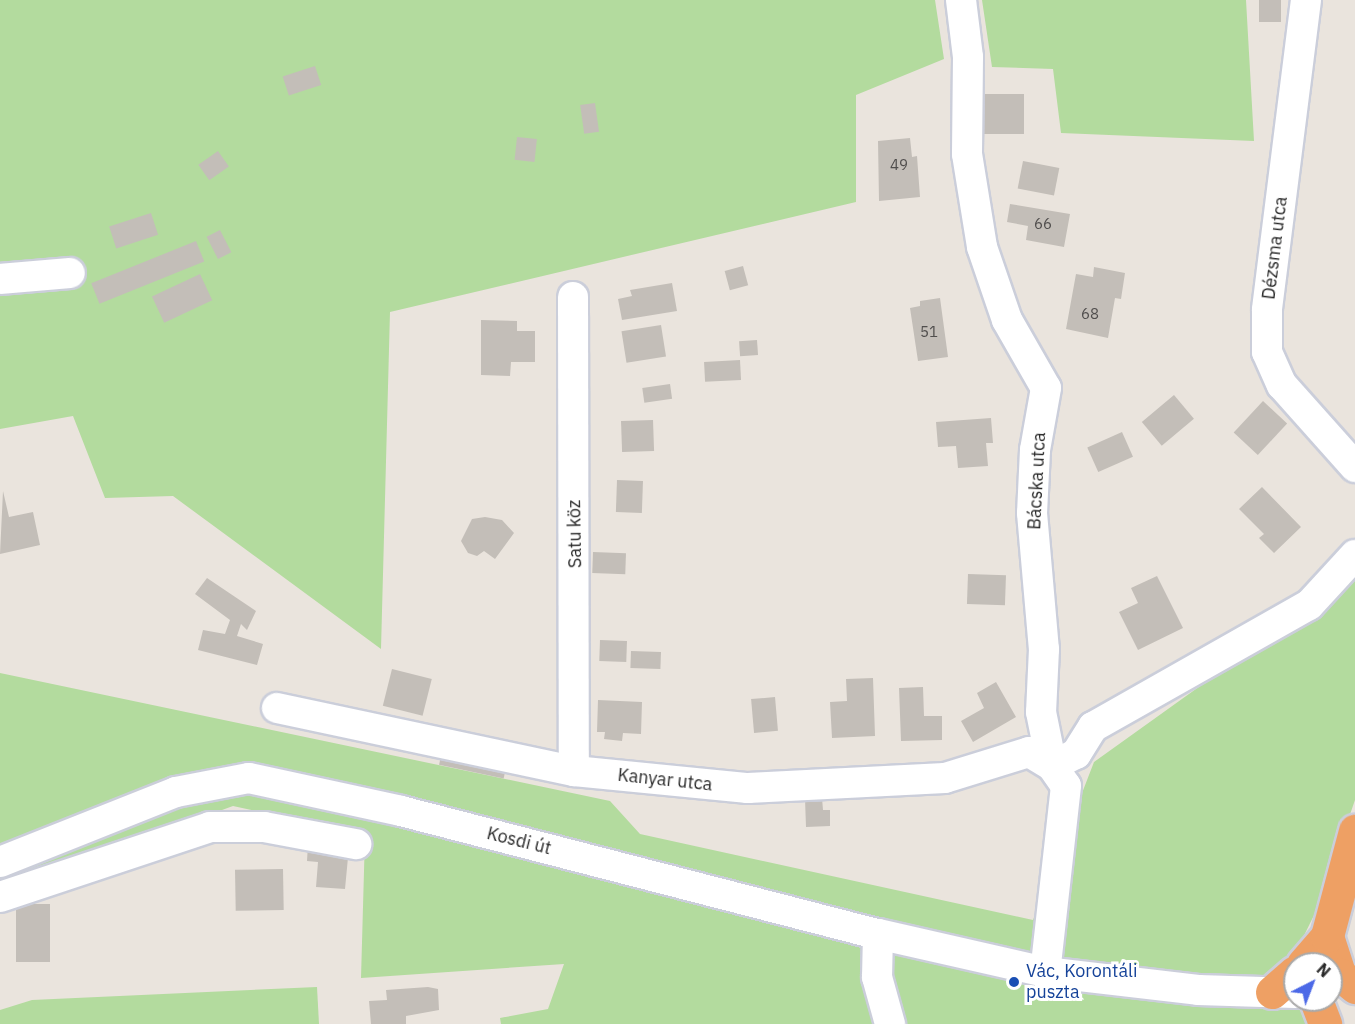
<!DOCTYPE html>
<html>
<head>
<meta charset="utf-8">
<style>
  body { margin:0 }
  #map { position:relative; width:1355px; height:1024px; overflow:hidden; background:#eae4dd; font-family:"IBM Plex Sans",sans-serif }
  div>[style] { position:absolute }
  .green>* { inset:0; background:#b3db9e }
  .building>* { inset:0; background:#c3beb8; transform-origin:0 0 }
  .roads { filter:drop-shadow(2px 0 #cbceda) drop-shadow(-2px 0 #cbceda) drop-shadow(0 2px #cbceda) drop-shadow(0 -2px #cbceda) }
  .minor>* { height:30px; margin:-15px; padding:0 15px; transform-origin:15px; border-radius:15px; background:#fff }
  .highway>* { height:33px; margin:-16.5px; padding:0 16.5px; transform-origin:16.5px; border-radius:16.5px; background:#eea064 }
  .dots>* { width:16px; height:16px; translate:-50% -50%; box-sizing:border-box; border:3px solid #fff; border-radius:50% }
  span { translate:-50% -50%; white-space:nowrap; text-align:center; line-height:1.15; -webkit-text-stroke:6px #fff; paint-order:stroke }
  .number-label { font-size:15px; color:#504e4d }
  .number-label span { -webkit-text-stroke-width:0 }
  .street-label { font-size:18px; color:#292929 }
  .transit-label { font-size:18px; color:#164399 }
  .left { translate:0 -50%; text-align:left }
  .north { position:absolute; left:1283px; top:952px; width:60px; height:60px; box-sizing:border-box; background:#fff; border:2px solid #a9a9a9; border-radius:50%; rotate:42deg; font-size:16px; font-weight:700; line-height:24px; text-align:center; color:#292929 }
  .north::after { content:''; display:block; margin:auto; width:21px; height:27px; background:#4c69e7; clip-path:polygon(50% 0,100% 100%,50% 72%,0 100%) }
</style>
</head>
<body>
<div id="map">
  <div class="green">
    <i style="clip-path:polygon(0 0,935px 0,944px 59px,856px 95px,856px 202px,390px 312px,381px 649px,173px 496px,105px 498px,73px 416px,0 429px)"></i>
    <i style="clip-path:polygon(982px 0,1246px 0,1254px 141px,1061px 133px,1053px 69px,992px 67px)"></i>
    <i style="clip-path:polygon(1355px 564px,1355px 800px,1318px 907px,1295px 954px,1307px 1024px,501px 1024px,500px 1018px,548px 1009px,564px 964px,361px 978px,365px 835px,233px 806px,63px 868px,0 884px,0 673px,610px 801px,640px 834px,1033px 920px,1094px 762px,1309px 608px)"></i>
    <i style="clip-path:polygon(317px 987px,319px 1024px,0 1024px,0 1010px,32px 1000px)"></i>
  </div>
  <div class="building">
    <i style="left:1259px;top:0;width:22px;height:22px"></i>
    <i style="left:315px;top:66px;width:20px;height:34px;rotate:72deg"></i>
    <i style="left:1024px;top:94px;width:40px;height:41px;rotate:90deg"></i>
    <i style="left:595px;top:103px;width:29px;height:15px;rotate:82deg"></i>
    <i style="left:517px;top:137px;width:20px;height:23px;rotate:6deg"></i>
    <i style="clip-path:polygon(910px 138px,912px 157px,917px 156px,920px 197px,879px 201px,878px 141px)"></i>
    <i style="left:218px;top:151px;width:19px;height:24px;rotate:55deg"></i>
    <i style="left:1023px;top:161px;width:37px;height:28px;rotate:11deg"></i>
    <i style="clip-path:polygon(1010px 204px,1070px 214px,1064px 247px,1026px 240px,1028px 226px,1007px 222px)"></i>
    <i style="left:151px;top:213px;width:23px;height:44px;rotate:72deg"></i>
    <i style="left:220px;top:230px;width:25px;height:15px;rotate:63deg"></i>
    <i style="left:196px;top:241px;width:22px;height:113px;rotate:68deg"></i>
    <i style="left:743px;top:266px;width:20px;height:19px;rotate:75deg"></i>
    <i style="clip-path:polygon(1094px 267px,1125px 273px,1121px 299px,1115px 298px,1108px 338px,1066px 329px,1076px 274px,1093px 277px)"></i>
    <i style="left:200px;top:274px;width:29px;height:53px;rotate:65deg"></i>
    <i style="clip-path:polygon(672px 283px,677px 311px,622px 320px,618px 299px,632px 296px,630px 290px)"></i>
    <i style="clip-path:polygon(940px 298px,948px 357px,918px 361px,910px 308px,920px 306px,920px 301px)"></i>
    <i style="clip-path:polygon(481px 320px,517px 321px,517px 331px,535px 331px,535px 362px,511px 362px,510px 376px,481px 375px)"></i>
    <i style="left:661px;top:325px;width:32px;height:40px;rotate:81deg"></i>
    <i style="left:757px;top:340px;width:15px;height:18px;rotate:86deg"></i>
    <i style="left:740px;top:360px;width:20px;height:36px;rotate:87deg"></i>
    <i style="left:670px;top:384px;width:15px;height:28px;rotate:82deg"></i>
    <i style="left:1174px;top:395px;width:31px;height:42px;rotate:50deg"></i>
    <i style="left:1263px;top:401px;width:33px;height:43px;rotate:43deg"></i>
    <i style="clip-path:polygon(991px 418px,993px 443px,986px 443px,988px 466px,958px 468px,956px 446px,938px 447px,936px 422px)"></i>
    <i style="left:653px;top:420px;width:31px;height:32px;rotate:88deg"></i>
    <i style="left:1122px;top:432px;width:27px;height:38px;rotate:66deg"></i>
    <i style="left:617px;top:480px;width:26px;height:32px;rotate:2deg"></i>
    <i style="clip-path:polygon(1262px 487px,1301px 527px,1274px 553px,1259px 538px,1264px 534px,1239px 509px)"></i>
    <i style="clip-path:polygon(3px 491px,9px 517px,33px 512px,40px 545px,0 554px)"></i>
    <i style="clip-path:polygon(485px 517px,502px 520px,514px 533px,495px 559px,484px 551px,477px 556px,468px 553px,461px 541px,472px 519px)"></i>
    <i style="left:593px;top:552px;width:33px;height:21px;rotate:2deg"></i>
    <i style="left:968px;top:574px;width:38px;height:30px;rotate:2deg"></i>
    <i style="clip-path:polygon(1157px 576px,1183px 628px,1138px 650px,1119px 612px,1138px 603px,1131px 588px)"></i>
    <i style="clip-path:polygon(207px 578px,256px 611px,247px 630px,241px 624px,237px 636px,263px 644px,257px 665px,198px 650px,203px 630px,225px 634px,230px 620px,195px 594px)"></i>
    <i style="left:600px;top:640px;width:27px;height:21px;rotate:2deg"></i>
    <i style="left:631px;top:651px;width:30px;height:17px;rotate:2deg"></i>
    <i style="left:392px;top:669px;width:41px;height:38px;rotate:14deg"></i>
    <i style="clip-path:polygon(873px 678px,875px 736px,832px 738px,830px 702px,847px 701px,846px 679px)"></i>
    <i style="clip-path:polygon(996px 682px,1016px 717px,973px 742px,961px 721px,984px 708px,977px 693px)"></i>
    <i style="clip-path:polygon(923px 687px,924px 716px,942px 716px,942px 740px,901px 741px,899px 688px)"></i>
    <i style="left:775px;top:697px;width:34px;height:24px;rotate:85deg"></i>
    <i style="clip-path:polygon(598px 700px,642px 702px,641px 734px,623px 733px,622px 741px,604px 739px,605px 732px,597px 732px)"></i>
    <i style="left:442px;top:751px;width:66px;height:14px;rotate:12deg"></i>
    <i style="clip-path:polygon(822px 798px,823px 810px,830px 810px,830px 826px,806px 827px,805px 799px)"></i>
    <i style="clip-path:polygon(308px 844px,349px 847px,345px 889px,316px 887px,318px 862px,307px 861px)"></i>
    <i style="left:283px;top:869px;width:41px;height:48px;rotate:89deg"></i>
    <i style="left:16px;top:904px;width:34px;height:58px"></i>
    <i style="clip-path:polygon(428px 987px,438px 989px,439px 1010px,406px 1016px,406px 1024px,371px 1024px,369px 1001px,387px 1000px,386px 990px)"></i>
  </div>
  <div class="roads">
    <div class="minor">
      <i style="left:961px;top:0;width:57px;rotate:83deg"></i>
      <i style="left:968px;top:57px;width:97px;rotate:90.6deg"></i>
      <i style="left:967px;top:154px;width:94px;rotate:80.8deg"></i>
      <i style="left:982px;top:247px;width:77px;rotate:71.1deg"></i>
      <i style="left:1007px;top:320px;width:78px;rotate:60.2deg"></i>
      <i style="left:1046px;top:388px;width:63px;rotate:100.1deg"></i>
      <i style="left:1035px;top:450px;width:63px;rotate:92.7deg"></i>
      <i style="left:1032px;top:513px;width:137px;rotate:85deg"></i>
      <i style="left:1044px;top:649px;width:63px;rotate:92.7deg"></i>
      <i style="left:1041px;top:712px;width:55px;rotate:78.5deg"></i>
      <i style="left:1052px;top:766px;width:24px;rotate:55deg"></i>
      <i style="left:1066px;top:786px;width:187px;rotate:96.4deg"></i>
      <i style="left:1306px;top:0;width:312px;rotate:97.2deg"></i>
      <i style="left:1267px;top:310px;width:42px;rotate:90deg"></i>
      <i style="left:1267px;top:352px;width:36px;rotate:66deg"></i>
      <i style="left:1282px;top:385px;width:110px;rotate:48.3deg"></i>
      <i style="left:0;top:279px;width:70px;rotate:-4.9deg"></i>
      <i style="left:573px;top:297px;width:474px;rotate:89.9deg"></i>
      <i style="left:277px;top:708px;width:304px;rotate:12deg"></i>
      <i style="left:574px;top:771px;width:175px;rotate:5.6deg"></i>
      <i style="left:748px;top:788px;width:197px;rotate:-2.9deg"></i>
      <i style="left:945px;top:778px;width:88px;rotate:-17.2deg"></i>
      <i style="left:1029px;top:752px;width:27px;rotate:31deg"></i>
      <i style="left:1052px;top:766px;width:27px;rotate:-27deg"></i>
      <i style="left:1076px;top:754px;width:32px;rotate:-58deg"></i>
      <i style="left:1093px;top:727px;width:248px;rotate:-29.5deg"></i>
      <i style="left:1309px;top:605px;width:68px;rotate:-47.4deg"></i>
      <i style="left:0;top:862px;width:189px;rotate:-21.7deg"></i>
      <i style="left:176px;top:792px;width:74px;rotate:-10.9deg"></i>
      <i style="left:249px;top:778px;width:156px;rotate:12.2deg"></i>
      <i style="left:401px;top:811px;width:493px;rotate:14.5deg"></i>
      <i style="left:878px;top:934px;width:171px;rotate:12.8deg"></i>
      <i style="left:1045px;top:972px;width:154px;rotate:6.7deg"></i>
      <i style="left:1198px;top:990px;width:97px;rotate:1.8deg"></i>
      <i style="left:0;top:897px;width:221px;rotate:-18.4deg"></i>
      <i style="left:210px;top:827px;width:54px"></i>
      <i style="left:264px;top:827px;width:94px;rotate:10.5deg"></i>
      <i style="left:878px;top:934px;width:43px;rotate:91.3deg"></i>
      <i style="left:877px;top:977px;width:49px;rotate:74.5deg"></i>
    </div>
    <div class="highway">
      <i style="left:1327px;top:936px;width:40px;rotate:72deg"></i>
      <i style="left:1339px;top:974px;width:21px;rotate:39deg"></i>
      <i style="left:1303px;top:964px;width:37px;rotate:-49deg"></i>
      <i style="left:1327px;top:936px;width:109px;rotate:-75.1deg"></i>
      <i style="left:1272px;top:992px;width:30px;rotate:-41deg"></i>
      <i style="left:1316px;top:1000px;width:26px;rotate:69deg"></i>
    </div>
  </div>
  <div class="dots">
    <i style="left:1014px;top:982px;background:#1a4fb4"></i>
  </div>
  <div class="number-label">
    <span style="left:899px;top:165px">49</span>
    <span style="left:1043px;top:224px">66</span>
    <span style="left:1090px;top:314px">68</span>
    <span style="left:929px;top:332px">51</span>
  </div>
  <div class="street-label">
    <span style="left:1275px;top:248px;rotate:-83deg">Dézsma utca</span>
    <span style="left:1037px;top:481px;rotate:-87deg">Bácska utca</span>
    <span style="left:575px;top:534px;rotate:-91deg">Satu köz</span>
    <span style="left:665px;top:780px;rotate:6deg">Kanyar utca</span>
    <span style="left:519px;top:841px;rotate:14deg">Kosdi út</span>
  </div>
  <div class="transit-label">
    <span class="left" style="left:1026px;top:982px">Vác, Korontáli<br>puszta</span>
  </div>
  <div class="north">N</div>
</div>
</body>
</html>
